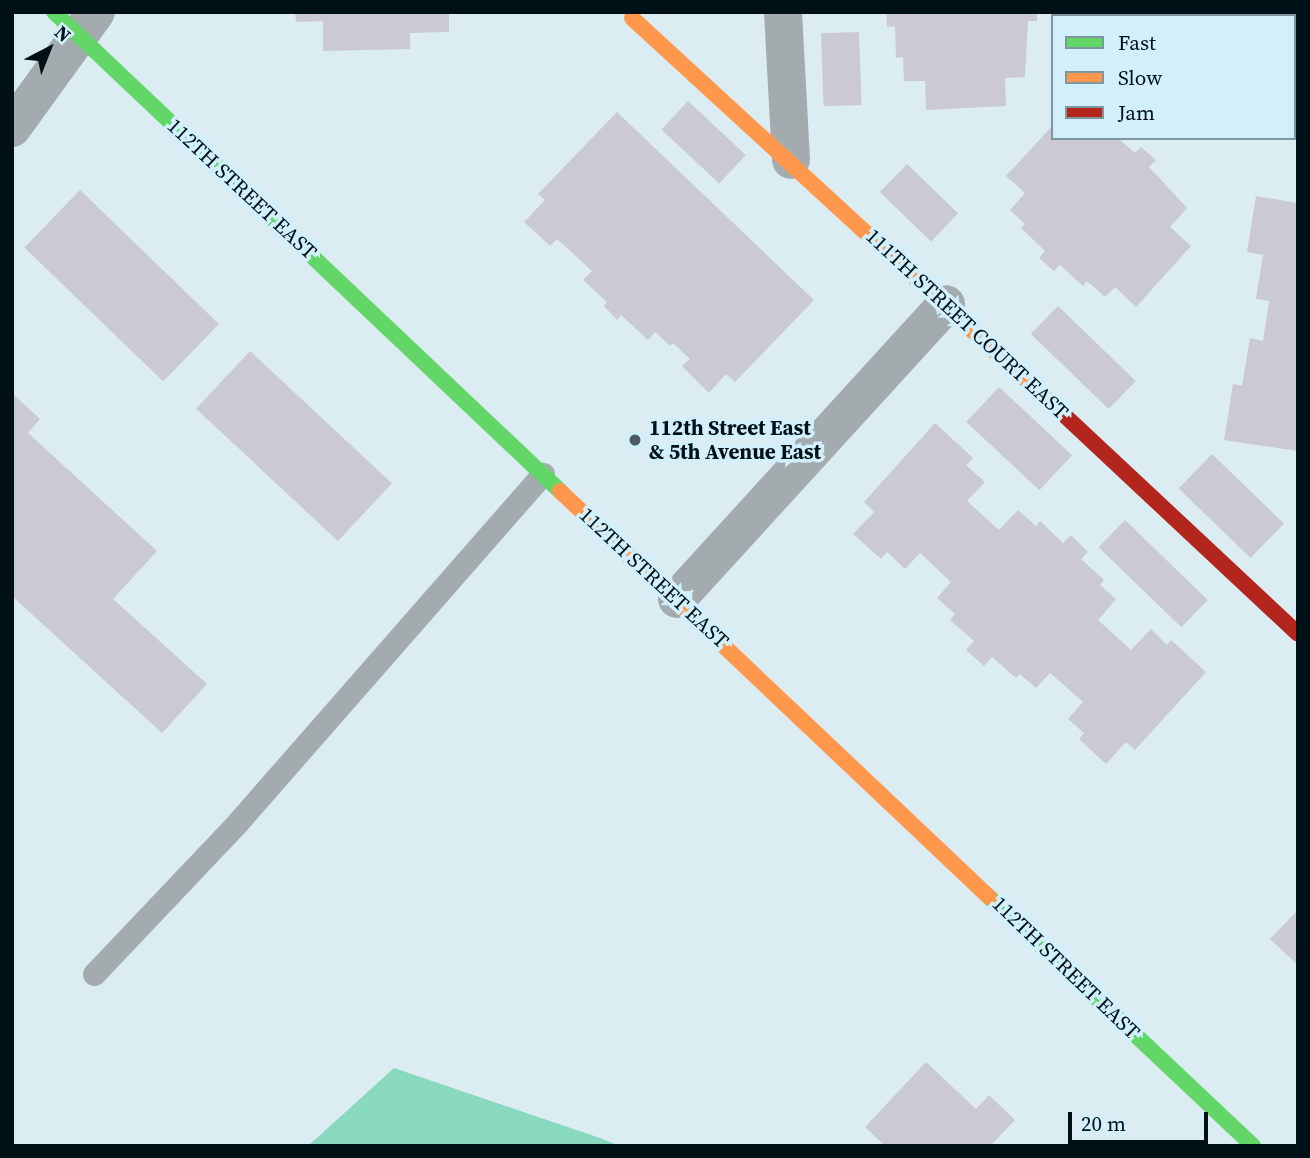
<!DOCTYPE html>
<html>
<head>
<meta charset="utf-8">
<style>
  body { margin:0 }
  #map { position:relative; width:1310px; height:1158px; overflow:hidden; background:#dbecf2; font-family:"Source Serif 4",serif }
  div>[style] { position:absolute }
  .forest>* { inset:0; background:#89d9bf }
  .building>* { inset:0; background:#cbcad2; transform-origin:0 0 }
  .lane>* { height:23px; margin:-11.5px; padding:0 11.5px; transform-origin:11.5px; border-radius:11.5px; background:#a3abaf }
  .street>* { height:38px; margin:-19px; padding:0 19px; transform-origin:19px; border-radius:19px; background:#a3abaf }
  .fast>* { height:16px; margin:-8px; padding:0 8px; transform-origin:8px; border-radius:8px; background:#63d668 }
  .slow>* { height:16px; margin:-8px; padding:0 8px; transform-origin:8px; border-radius:8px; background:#ff974d }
  .jam>* { height:16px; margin:-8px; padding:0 8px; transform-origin:8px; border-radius:8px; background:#b3261e }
  .dots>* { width:19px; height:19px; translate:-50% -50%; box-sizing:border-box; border:4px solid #d1f0fc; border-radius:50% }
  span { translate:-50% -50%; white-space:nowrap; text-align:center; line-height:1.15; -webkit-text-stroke:7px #d1f0fc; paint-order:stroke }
  .street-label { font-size:21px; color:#001017 }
  .poi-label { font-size:21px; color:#001017; font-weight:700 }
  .left { translate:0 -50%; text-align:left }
  .frame { position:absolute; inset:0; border:14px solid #001017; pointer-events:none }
  .legend { position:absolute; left:1051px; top:14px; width:245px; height:126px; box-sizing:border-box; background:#d1f0fc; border:2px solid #7d96a0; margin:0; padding:9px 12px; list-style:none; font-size:21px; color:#001017 }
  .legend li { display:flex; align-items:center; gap:14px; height:35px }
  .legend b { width:35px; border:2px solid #7d96a0 }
  .north { position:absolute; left:14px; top:14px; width:70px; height:70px; -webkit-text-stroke:5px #d1f0fc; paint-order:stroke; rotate:42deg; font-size:19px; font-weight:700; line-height:28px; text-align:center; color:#001017 }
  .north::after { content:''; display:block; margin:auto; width:24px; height:32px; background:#001017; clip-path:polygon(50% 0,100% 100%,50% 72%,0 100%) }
  .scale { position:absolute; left:1068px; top:1112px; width:140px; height:32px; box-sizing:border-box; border:4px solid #001017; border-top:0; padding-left:9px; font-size:21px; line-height:24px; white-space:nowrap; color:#001017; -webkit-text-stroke:5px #d1f0fc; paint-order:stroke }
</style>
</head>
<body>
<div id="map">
  <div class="forest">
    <i style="clip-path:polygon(394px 1068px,603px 1139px,619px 1146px,308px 1146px)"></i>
  </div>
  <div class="building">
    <i style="clip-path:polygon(295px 12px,449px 12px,449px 32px,410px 33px,410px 49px,323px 51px,323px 21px,296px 22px)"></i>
    <i style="clip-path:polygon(886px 12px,1037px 12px,1037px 21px,1028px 21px,1025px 77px,1005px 78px,1006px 106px,926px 110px,925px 81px,904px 81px,903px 57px,896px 58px,895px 26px,887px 27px)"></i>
    <i style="clip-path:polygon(1275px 12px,1298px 12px,1298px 124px,1294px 16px)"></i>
    <i style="left:859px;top:32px;width:73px;height:38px;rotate:88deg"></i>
    <i style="left:688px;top:101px;width:79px;height:39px;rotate:43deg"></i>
    <i style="clip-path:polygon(617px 112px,814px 300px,735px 382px,726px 374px,709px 393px,682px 366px,690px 359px,673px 343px,670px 346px,655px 332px,648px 340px,621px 315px,617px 320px,604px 306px,607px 302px,583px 280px,592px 271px,557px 239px,550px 246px,524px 222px,545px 200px,538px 194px)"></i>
    <i style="clip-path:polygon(1053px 125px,1053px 138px,1118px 138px,1135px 153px,1141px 147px,1156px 160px,1149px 167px,1187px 208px,1170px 227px,1191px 246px,1136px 307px,1115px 287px,1105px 297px,1087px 281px,1083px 286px,1060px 265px,1054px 271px,1039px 258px,1045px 251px,1021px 228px,1025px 224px,1010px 210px,1025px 193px,1006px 176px)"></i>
    <i style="left:907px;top:164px;width:71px;height:39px;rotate:44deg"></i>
    <i style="left:80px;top:190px;width:193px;height:80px;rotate:44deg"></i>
    <i style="clip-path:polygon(1256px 196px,1298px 203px,1298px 451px,1224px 440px,1233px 384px,1242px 386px,1250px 338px,1263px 341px,1269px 301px,1256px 299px,1263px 255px,1247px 252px)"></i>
    <i style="left:1058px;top:306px;width:108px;height:39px;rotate:44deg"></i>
    <i style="left:250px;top:351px;width:194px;height:79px;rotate:43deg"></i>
    <i style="left:999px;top:387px;width:100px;height:48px;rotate:43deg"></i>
    <i style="clip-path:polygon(12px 393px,40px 419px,28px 433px,157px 551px,113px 599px,207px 684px,162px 733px,12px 596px)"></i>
    <i style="clip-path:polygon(935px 423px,973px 458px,966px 465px,985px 482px,967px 501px,999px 530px,1018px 510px,1036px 526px,1040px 521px,1063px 543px,1071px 535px,1088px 552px,1081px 559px,1104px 580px,1100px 585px,1116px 599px,1098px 620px,1131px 650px,1151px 629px,1167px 645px,1171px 640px,1206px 672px,1135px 750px,1126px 742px,1106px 764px,1079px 739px,1084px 733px,1068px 719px,1083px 702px,1050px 673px,1036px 688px,1020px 674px,1016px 678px,992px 657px,984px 666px,966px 650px,974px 641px,950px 620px,955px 614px,937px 598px,951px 582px,920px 553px,905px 569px,887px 552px,881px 559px,853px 534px,874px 512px,864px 502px)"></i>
    <i style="left:1212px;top:454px;width:100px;height:48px;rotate:44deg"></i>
    <i style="left:1125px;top:520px;width:115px;height:38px;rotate:44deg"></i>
    <i style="clip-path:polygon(1298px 910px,1298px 965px,1270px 939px)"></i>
    <i style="clip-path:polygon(926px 1062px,976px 1109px,989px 1095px,1015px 1120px,990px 1146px,885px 1146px,865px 1127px)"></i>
  </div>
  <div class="lane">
    <i style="left:94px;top:974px;width:209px;rotate:-46.5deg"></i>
    <i style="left:238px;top:822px;width:463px;rotate:-48.8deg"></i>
  </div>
  <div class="street">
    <i style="left:783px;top:12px;width:148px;rotate:86.9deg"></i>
    <i style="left:12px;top:128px;width:143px;rotate:-54.1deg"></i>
    <i style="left:677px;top:599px;width:399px;rotate:-47.6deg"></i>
  </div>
  <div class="fast">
    <i style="left:54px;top:12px;width:697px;rotate:43.43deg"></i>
    <i style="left:989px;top:897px;width:363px;rotate:43.3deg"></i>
  </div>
  <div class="slow">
    <i style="left:632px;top:18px;width:584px;rotate:42.57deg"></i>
    <i style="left:560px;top:491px;width:591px;rotate:43.42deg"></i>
  </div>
  <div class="jam">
    <i style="left:1062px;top:413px;width:323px;rotate:43.1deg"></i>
  </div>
  <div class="dots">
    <i style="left:635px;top:440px;background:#4d5d64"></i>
  </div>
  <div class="street-label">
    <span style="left:242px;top:189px;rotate:43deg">112TH STREET EAST</span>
    <span style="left:967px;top:324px;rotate:43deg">111TH STREET COURT EAST</span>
    <span style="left:654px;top:578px;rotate:43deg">112TH STREET EAST</span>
    <span style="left:1066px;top:968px;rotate:44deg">112TH STREET EAST</span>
  </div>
  <div class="poi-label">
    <span class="left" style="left:649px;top:440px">112th Street East<br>&amp; 5th Avenue East</span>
  </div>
  <div class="frame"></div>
  <ul class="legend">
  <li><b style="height:9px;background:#63d668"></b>Fast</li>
  <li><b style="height:9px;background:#ff974d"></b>Slow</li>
  <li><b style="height:9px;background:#b3261e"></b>Jam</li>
  </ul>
  <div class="north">N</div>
  <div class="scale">20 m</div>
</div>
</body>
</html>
